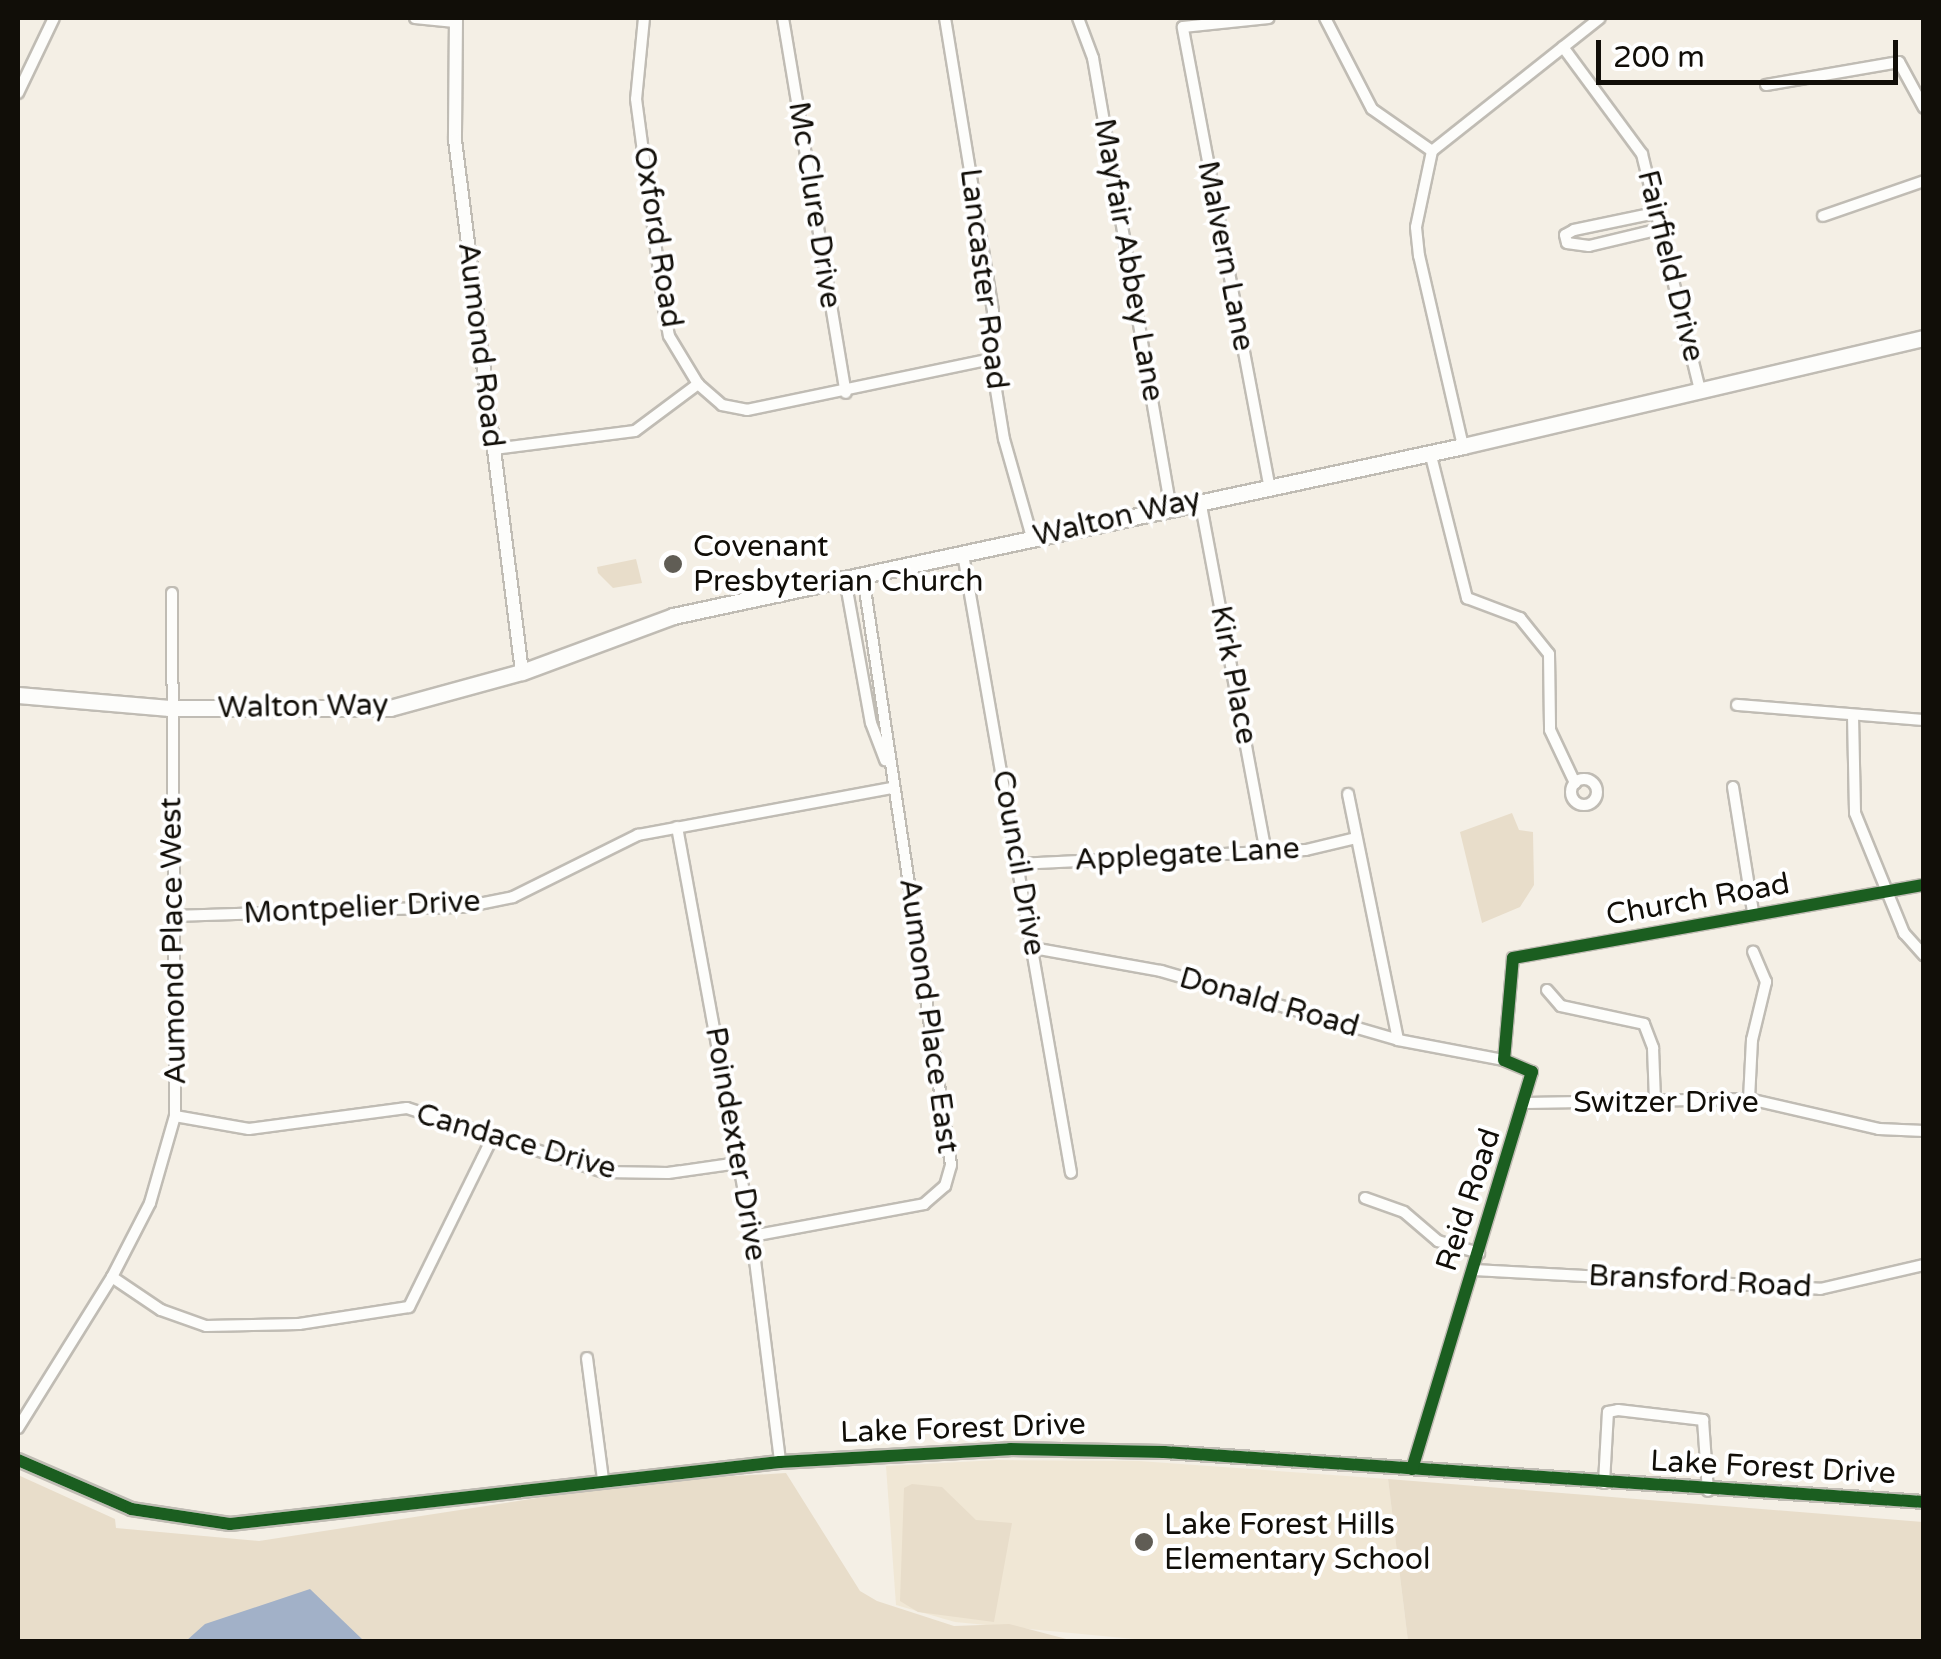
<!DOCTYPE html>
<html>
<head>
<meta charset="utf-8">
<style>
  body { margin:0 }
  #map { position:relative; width:1941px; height:1659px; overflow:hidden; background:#f4efe5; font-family:"Varela Round",sans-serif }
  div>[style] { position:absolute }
  .built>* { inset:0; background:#f0e7d5 }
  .green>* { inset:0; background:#e8ddca }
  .water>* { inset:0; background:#a2b1c8 }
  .roads { filter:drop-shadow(2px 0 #c0bcb4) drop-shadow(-2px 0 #c0bcb4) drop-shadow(0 2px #c0bcb4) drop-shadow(0 -2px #c0bcb4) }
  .minor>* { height:10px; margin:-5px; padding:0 5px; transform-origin:5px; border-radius:5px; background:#fdfdfb }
  .minor>.ring { margin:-5px; padding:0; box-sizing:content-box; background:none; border:10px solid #fdfdfb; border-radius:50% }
  .tertiary>* { height:12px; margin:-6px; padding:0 6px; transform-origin:6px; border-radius:6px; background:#fdfdfb }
  .secondary>* { height:15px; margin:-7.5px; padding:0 7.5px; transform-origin:7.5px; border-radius:7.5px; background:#fdfdfb }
  .cycleway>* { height:12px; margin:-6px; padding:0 6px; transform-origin:6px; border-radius:6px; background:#1b5e20 }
  .dots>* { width:28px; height:28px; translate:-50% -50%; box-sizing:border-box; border:5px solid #fff; border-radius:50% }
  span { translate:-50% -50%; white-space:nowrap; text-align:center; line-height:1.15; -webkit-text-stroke:8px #fff; paint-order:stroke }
  .street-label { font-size:30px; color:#110e08 }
  .poi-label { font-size:30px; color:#110e08 }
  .left { translate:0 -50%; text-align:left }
  .frame { position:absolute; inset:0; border:20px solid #110e08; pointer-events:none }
  .scale { position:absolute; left:1596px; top:40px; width:302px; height:45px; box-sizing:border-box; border:5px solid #110e08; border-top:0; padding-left:12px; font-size:30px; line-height:35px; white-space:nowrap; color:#110e08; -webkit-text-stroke:8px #fff; paint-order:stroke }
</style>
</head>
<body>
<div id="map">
  <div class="built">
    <i style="clip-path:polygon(997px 1460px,1139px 1461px,1388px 1479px,1408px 1641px,1155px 1641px,955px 1622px,896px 1605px,886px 1466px)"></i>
  </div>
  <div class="green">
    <i style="clip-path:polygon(636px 559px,642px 583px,613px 588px,598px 573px,597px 567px)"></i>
    <i style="clip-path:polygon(1512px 813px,1519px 830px,1533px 832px,1534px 885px,1520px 907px,1482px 923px,1460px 832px)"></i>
    <i style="clip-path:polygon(786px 1473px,860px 1591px,877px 1601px,954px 1626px,1009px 1624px,1074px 1641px,18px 1641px,18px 1475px,115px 1519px,116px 1528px,259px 1541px,648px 1481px)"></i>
    <i style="clip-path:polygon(1388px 1479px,1923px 1522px,1923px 1641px,1408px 1641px)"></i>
    <i style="clip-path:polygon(912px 1484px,942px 1487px,976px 1520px,1012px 1523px,994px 1622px,918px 1612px,900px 1601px,904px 1488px)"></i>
  </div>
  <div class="water">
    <i style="clip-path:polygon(310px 1589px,364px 1641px,186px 1641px,205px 1624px)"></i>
  </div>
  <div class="roads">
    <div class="minor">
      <i style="left:415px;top:18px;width:40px;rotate:5.7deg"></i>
      <i style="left:644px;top:18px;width:81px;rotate:95.6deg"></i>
      <i style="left:636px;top:99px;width:211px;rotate:82.4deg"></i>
      <i style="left:664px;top:308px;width:28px;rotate:80deg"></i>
      <i style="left:669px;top:336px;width:56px;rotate:58.9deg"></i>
      <i style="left:698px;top:384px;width:32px;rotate:41deg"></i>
      <i style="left:722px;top:405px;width:25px;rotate:11deg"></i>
      <i style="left:747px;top:410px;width:249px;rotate:-11.8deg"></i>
      <i style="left:783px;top:18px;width:380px;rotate:80.5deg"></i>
      <i style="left:945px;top:18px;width:297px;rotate:80.7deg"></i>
      <i style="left:993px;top:311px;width:48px;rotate:92.4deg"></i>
      <i style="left:991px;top:359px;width:81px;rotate:80.8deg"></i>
      <i style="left:1004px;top:439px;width:102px;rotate:74.1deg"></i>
      <i style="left:1078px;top:18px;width:43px;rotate:69.4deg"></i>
      <i style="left:1093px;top:58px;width:455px;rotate:80.2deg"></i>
      <i style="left:1325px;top:18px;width:102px;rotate:62.7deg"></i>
      <i style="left:1372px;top:109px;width:73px;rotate:35deg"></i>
      <i style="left:1563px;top:47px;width:133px;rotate:53.6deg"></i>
      <i style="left:1642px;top:154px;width:243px;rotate:76.2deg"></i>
      <i style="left:1766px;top:85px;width:135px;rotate:-9.8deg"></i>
      <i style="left:1899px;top:62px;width:52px;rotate:61.5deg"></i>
      <i style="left:18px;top:93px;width:83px;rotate:-64.4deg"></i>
      <i style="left:1660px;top:212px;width:88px;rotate:168.2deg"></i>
      <i style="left:1574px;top:230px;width:10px;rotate:151deg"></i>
      <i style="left:1565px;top:235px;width:8px;rotate:76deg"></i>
      <i style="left:1567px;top:243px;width:22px;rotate:8deg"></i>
      <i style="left:1589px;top:246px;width:77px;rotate:-13.5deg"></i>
      <i style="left:1823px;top:216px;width:107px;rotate:-19.1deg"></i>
      <i style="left:1463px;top:446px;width:195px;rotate:-103deg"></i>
      <i style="left:1419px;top:256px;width:29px;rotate:-96deg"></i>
      <i style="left:1416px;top:227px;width:78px;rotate:-78.1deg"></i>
      <i style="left:1432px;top:151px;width:214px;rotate:-38.4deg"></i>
      <i style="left:494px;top:449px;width:142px;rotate:-7.3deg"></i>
      <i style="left:635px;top:431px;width:79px;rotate:-36.7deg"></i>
      <i style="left:1430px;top:452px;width:151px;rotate:75.8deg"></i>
      <i style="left:1467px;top:598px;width:57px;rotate:20.7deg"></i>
      <i style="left:1520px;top:618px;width:46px;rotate:51.1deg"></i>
      <i style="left:1549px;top:654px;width:76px;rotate:89.2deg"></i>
      <i style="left:1550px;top:730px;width:59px;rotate:64.7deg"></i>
      <i style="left:1269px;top:484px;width:465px;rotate:-100.7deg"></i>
      <i style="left:1183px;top:27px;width:86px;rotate:-6deg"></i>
      <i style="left:1200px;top:500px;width:358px;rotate:79.4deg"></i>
      <i style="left:963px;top:554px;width:628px;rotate:80.1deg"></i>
      <i style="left:845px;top:579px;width:146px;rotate:79.8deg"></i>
      <i style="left:871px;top:723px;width:40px;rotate:69deg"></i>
      <i style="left:1737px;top:705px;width:188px;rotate:4.6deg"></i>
      <i style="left:1853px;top:716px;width:97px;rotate:88.8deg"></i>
      <i style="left:1855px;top:813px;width:130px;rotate:67.8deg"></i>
      <i style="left:1904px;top:933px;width:30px;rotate:48deg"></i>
      <i class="ring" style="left:1571px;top:779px;width:16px;height:16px"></i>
      <i style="left:1733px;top:787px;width:127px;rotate:80.9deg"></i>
      <i style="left:1348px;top:794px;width:251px;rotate:78.5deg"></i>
      <i style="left:677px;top:827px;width:416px;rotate:79.6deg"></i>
      <i style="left:752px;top:1236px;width:228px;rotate:82.9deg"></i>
      <i style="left:1017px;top:864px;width:289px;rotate:-2.8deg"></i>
      <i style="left:1306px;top:850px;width:51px;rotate:-13.5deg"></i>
      <i style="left:173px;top:916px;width:291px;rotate:-1.8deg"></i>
      <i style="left:464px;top:907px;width:50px;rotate:-11.5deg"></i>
      <i style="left:513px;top:897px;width:140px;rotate:-26.4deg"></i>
      <i style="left:638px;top:835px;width:257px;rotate:-10.5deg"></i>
      <i style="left:1033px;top:948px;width:130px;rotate:10.2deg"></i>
      <i style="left:1161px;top:971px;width:247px;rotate:16.2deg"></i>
      <i style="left:1398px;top:1040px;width:108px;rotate:10.7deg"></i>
      <i style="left:1547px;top:990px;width:21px;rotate:49deg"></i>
      <i style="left:1561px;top:1006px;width:85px;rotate:12.2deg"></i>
      <i style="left:1644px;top:1024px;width:26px;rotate:69deg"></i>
      <i style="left:1653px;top:1048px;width:52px;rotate:87.8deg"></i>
      <i style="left:1749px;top:1099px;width:59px;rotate:-87.1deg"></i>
      <i style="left:1752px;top:1040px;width:60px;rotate:-76.4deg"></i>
      <i style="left:1766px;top:982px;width:33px;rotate:-113deg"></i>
      <i style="left:1526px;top:1103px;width:223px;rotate:-1deg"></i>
      <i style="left:1749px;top:1099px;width:133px;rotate:13deg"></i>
      <i style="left:1879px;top:1129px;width:45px;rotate:2.5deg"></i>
      <i style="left:175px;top:1116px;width:75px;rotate:10deg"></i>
      <i style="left:249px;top:1129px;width:159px;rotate:-7.6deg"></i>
      <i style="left:407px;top:1108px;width:207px;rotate:18deg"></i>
      <i style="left:604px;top:1172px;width:64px;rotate:0.9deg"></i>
      <i style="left:668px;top:1173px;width:71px;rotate:-8.1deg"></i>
      <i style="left:1365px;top:1198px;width:41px;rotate:19.7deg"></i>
      <i style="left:1404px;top:1212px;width:45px;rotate:40.5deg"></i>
      <i style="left:1438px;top:1241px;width:43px;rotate:16.3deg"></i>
      <i style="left:752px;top:1236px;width:175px;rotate:-10.5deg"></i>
      <i style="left:924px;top:1204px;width:28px;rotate:-41deg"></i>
      <i style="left:945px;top:1186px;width:22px;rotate:-74deg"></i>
      <i style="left:951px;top:1165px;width:596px;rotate:-98.5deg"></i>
      <i style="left:1474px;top:1270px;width:347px;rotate:3.1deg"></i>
      <i style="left:1820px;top:1289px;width:107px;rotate:-13deg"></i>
      <i style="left:112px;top:1277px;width:59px;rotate:34deg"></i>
      <i style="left:161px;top:1310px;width:48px;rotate:19.6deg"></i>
      <i style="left:206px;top:1326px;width:93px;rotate:-1.2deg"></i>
      <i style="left:299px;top:1324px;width:111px;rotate:-8.8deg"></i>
      <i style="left:409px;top:1307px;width:193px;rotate:-63.8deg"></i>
      <i style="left:587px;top:1358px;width:123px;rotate:82.5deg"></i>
      <i style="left:18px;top:1428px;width:178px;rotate:-58.1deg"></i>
      <i style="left:112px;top:1277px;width:83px;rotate:-62.8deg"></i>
      <i style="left:150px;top:1203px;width:91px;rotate:-74deg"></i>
      <i style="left:175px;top:1116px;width:523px;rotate:-90.33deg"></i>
      <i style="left:1412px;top:1469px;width:415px;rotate:-73.2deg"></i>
      <i style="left:1532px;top:1072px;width:30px;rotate:-157deg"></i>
      <i style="left:1504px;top:1060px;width:102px;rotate:-85deg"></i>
      <i style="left:1513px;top:958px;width:417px;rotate:-10.1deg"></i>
      <i style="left:1604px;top:1483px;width:71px;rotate:-86.8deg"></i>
      <i style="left:1608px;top:1412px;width:10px;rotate:-11deg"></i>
      <i style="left:1618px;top:1410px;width:86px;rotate:6.7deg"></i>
      <i style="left:1703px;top:1420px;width:71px;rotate:86deg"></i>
    </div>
    <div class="tertiary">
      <i style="left:456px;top:18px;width:122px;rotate:90.5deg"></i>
      <i style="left:455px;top:140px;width:536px;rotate:82.82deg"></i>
      <i style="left:18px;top:1460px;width:123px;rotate:23.4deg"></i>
      <i style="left:131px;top:1509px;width:100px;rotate:8.6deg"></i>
      <i style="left:230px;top:1524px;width:553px;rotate:-6.43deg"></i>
      <i style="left:780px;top:1462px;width:230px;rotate:-3.2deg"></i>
      <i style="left:1010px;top:1449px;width:154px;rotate:1.1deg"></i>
      <i style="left:1164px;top:1452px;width:762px;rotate:3.76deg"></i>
    </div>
    <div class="secondary">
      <i style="left:18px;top:695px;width:152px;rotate:4.9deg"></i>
      <i style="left:169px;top:708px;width:221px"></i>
      <i style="left:390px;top:708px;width:137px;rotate:-15.3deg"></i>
      <i style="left:522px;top:672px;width:161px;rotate:-20.3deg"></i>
      <i style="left:673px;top:616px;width:808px;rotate:-12.14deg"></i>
      <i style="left:1463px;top:446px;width:473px;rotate:-13.2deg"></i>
    </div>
  </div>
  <div class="cycleway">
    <i style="left:18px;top:1460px;width:123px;rotate:23.4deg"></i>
    <i style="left:131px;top:1509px;width:100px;rotate:8.6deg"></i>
    <i style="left:230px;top:1524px;width:553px;rotate:-6.43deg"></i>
    <i style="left:780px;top:1462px;width:230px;rotate:-3.2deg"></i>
    <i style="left:1010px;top:1449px;width:154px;rotate:1.1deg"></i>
    <i style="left:1164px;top:1452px;width:762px;rotate:3.76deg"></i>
    <i style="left:1412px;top:1469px;width:415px;rotate:-73.2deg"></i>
    <i style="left:1532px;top:1072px;width:30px;rotate:-157deg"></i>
    <i style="left:1504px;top:1060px;width:102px;rotate:-85deg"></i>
    <i style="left:1513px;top:958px;width:417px;rotate:-10.1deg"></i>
  </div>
  <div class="dots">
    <i style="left:673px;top:564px;background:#605d55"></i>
    <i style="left:1144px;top:1542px;background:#605d55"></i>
  </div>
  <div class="street-label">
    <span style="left:814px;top:205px;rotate:81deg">Mc Clure Drive</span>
    <span style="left:657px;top:237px;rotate:81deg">Oxford Road</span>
    <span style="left:1225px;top:256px;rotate:79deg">Malvern Lane</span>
    <span style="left:1128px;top:260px;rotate:80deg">Mayfair Abbey Lane</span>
    <span style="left:1670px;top:266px;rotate:76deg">Fairfield Drive</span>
    <span style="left:983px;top:279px;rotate:83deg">Lancaster Road</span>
    <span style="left:480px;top:345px;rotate:83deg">Aumond Road</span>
    <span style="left:1117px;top:518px;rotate:-13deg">Walton Way</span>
    <span style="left:1233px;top:675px;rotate:79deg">Kirk Place</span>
    <span style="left:303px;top:707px;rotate:-1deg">Walton Way</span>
    <span style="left:1187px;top:855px;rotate:-3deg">Applegate Lane</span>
    <span style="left:1018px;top:863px;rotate:80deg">Council Drive</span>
    <span style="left:1698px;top:900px;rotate:-10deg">Church Road</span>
    <span style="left:362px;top:908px;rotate:-3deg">Montpelier Drive</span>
    <span style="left:174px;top:941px;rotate:-91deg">Aumond Place West</span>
    <span style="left:1269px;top:1003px;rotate:16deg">Donald Road</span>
    <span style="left:928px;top:1016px;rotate:82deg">Aumond Place East</span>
    <span style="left:1666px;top:1103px">Switzer Drive</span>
    <span style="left:516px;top:1142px;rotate:16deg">Candace Drive</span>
    <span style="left:735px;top:1144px;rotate:80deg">Poindexter Drive</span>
    <span style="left:1469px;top:1200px;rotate:-72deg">Reid Road</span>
    <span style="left:1700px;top:1282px;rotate:3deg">Bransford Road</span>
    <span style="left:963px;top:1429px;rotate:-2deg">Lake Forest Drive</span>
    <span style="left:1773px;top:1468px;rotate:3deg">Lake Forest Drive</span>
  </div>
  <div class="poi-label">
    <span class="left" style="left:693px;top:564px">Covenant<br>Presbyterian Church</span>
    <span class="left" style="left:1164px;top:1542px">Lake Forest Hills<br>Elementary School</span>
  </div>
  <div class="frame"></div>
  <div class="scale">200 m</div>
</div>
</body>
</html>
